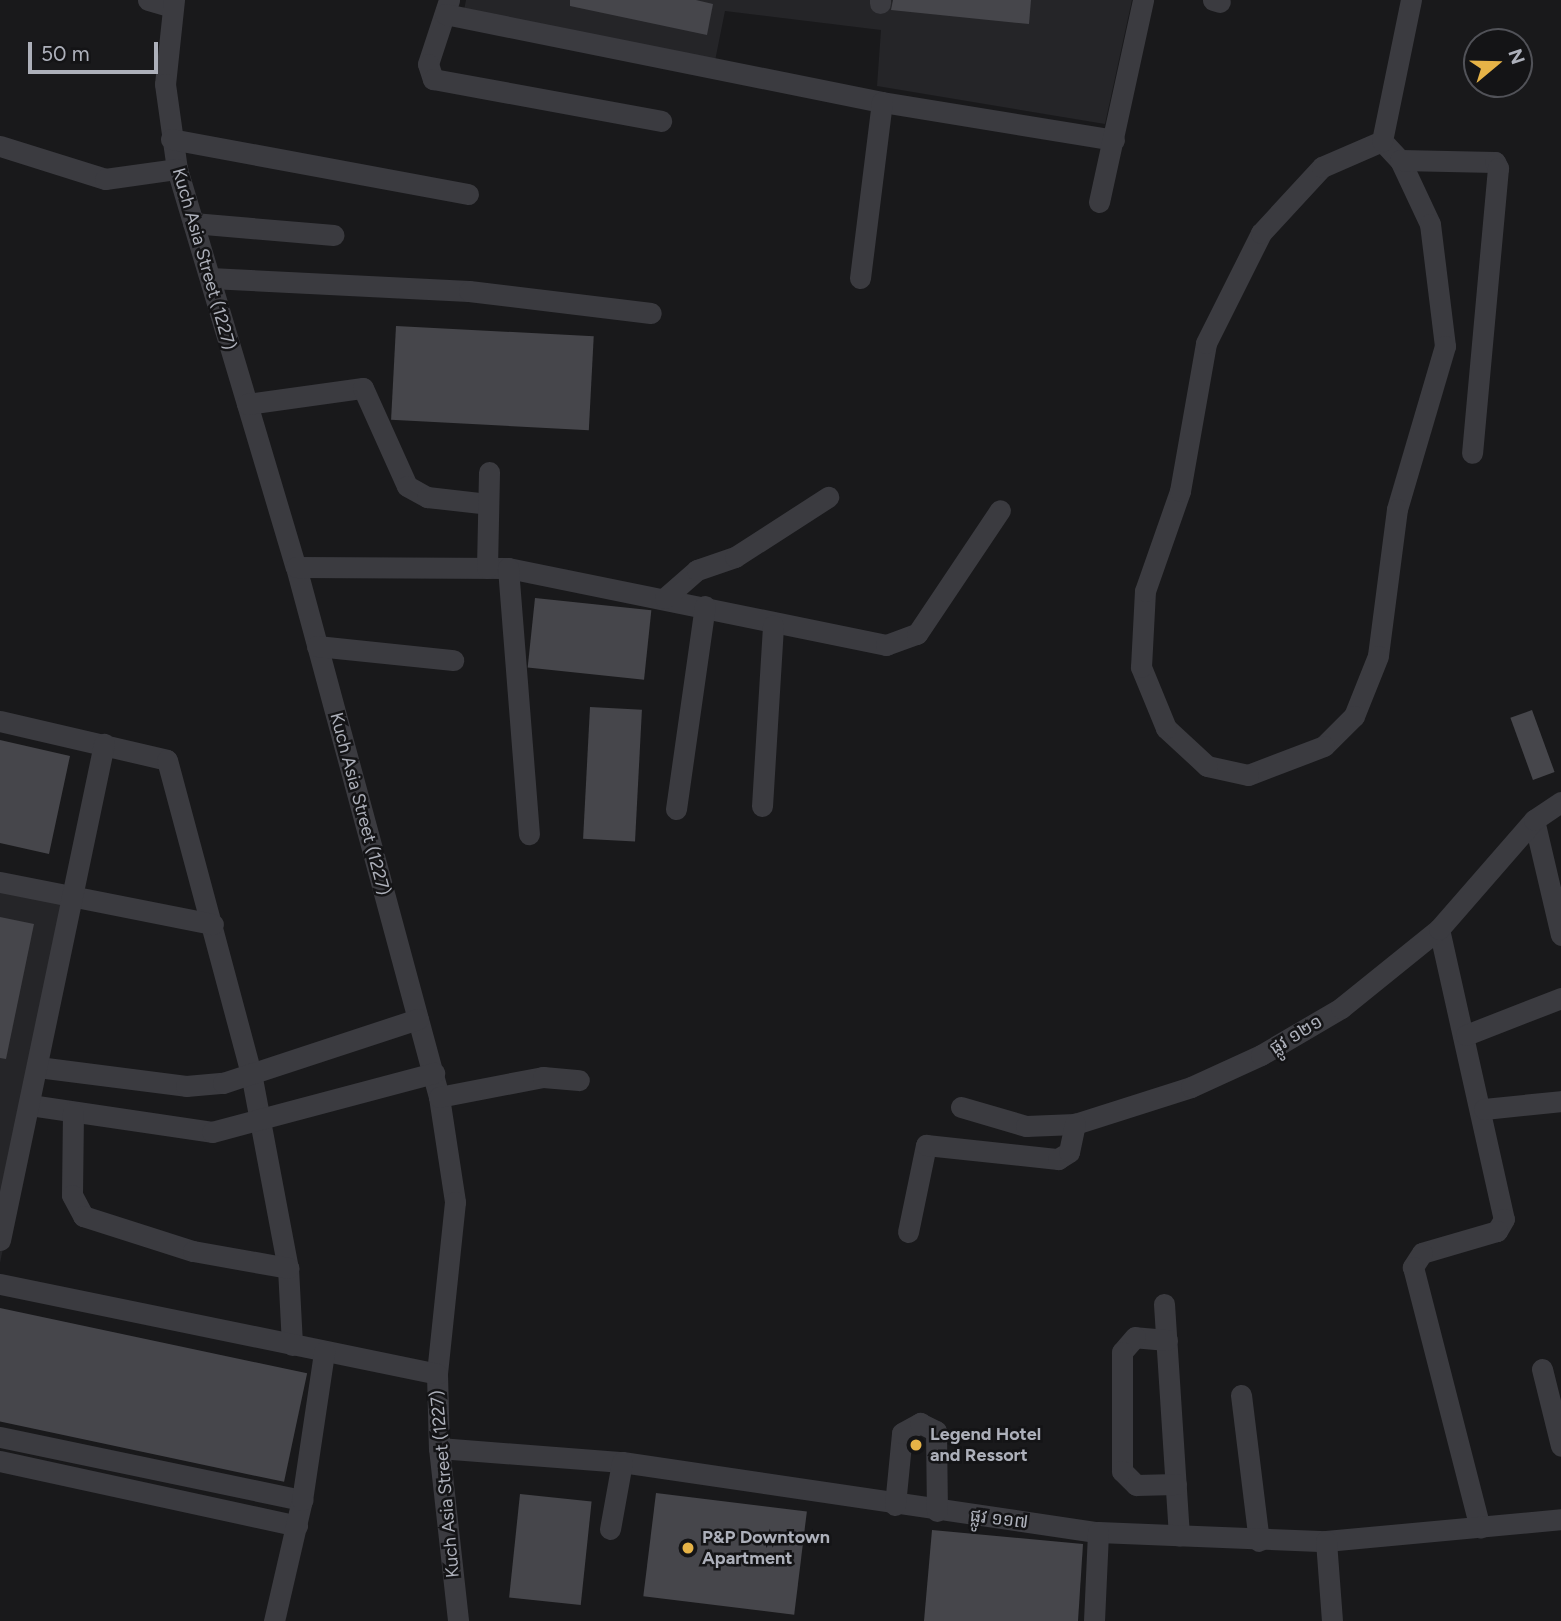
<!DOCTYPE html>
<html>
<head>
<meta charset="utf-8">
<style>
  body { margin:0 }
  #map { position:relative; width:1561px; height:1621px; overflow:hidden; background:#19191b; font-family:Figtree,"Noto Sans Khmer",sans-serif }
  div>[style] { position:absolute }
  .built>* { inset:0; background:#252528 }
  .building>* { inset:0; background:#46464b; transform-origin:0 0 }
  .minor>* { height:21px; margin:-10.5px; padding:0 10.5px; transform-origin:10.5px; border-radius:10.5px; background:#3b3b40 }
  .dots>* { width:19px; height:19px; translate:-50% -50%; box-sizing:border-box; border:4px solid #141416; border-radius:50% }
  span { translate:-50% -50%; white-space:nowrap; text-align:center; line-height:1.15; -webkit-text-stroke:5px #141416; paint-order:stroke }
  .street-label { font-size:18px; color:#adb0ba }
  .poi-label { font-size:18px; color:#adb0ba; font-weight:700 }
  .left { translate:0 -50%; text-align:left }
  .north { position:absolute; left:1463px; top:28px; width:70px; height:70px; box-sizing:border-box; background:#141416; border:2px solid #515258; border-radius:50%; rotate:71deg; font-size:19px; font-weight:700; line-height:28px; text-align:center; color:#adb0ba }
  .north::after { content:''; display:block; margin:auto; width:24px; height:32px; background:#e6b347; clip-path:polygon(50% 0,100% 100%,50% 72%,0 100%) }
  .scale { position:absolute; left:28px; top:42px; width:130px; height:32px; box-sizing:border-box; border:4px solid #adb0ba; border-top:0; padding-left:9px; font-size:21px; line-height:24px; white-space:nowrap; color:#adb0ba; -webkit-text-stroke:5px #141416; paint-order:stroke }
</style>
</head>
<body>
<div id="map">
  <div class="built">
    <i style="clip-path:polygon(466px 0,1132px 0,1105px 124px,877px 86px,881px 30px,725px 11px,715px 61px,464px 10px)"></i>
    <i style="clip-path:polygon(0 880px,77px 897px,0 1263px)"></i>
  </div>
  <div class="building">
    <i style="clip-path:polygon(570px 0,696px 0,713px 4px,707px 35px,570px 6px)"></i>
    <i style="clip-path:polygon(893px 0,1031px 0,1029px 24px,891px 10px)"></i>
    <i style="left:396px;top:326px;width:198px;height:94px;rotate:3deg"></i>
    <i style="left:535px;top:598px;width:117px;height:70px;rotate:6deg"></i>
    <i style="left:590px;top:707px;width:52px;height:132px;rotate:3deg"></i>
    <i style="left:1532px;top:710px;width:66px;height:23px;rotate:70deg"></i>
    <i style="clip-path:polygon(0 740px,70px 756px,49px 854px,0 843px)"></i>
    <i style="clip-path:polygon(0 917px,34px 924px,6px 1059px,0 1058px)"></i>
    <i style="left:0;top:1308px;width:314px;height:111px;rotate:12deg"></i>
    <i style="left:656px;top:1493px;width:152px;height:104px;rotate:7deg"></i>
    <i style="left:520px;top:1494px;width:72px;height:104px;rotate:6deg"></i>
    <i style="clip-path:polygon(932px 1530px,1083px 1544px,1078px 1621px,924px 1621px)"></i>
  </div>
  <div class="minor">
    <i style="left:148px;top:0;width:25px;rotate:16deg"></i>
    <i style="left:174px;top:0;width:84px;rotate:96.1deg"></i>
    <i style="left:165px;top:84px;width:86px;rotate:82deg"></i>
    <i style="left:177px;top:169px;width:415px;rotate:73.4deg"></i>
    <i style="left:296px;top:567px;width:549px;rotate:74.9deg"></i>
    <i style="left:439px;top:1097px;width:106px;rotate:81.3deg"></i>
    <i style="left:455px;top:1202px;width:173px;rotate:96deg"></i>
    <i style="left:437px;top:1374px;width:74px;rotate:88.5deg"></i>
    <i style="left:439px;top:1448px;width:174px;rotate:83.7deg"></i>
    <i style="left:449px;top:0;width:67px;rotate:108.2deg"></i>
    <i style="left:428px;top:64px;width:16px;rotate:72deg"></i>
    <i style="left:433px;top:79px;width:232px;rotate:10.4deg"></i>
    <i style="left:1213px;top:0;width:7px;rotate:16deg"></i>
    <i style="left:880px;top:3px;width:3px;rotate:-90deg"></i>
    <i style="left:445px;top:14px;width:446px;rotate:11.4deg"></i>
    <i style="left:882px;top:102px;width:235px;rotate:9.3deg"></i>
    <i style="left:171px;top:139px;width:302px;rotate:10.5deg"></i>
    <i style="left:1382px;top:141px;width:26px;rotate:47deg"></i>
    <i style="left:1400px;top:160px;width:71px;rotate:64.9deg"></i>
    <i style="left:1430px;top:224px;width:123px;rotate:83deg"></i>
    <i style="left:1445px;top:346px;width:170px;rotate:106.4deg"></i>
    <i style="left:1397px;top:509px;width:148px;rotate:97.4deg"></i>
    <i style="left:1378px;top:656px;width:65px;rotate:111.8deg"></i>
    <i style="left:1354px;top:716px;width:42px;rotate:135deg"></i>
    <i style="left:1324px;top:746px;width:81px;rotate:159.1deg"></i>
    <i style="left:1248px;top:775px;width:42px;rotate:-167.6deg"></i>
    <i style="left:1207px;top:766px;width:56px;rotate:-137.2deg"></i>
    <i style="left:1166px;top:728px;width:66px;rotate:-112.3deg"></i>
    <i style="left:1141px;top:667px;width:76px;rotate:-87deg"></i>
    <i style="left:1145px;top:591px;width:106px;rotate:-70.7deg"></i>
    <i style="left:1180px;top:491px;width:150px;rotate:-80deg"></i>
    <i style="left:1206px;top:343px;width:123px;rotate:-63.4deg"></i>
    <i style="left:1261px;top:233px;width:90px;rotate:-47.3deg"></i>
    <i style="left:1322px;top:167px;width:65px;rotate:-23.4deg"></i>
    <i style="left:1382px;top:141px;width:144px;rotate:-78.4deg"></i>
    <i style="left:0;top:146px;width:110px;rotate:17.4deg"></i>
    <i style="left:105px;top:179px;width:73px;rotate:-7.9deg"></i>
    <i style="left:1400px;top:160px;width:95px;rotate:1.2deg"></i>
    <i style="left:1495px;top:162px;width:7px;rotate:63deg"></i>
    <i style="left:1498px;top:168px;width:286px;rotate:95.2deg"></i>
    <i style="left:1099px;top:202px;width:207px;rotate:-77.7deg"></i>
    <i style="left:193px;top:223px;width:141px;rotate:4.9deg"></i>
    <i style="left:210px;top:278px;width:259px;rotate:2.9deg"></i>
    <i style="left:469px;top:291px;width:183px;rotate:6.9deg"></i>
    <i style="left:860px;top:278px;width:177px;rotate:-82.9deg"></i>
    <i style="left:247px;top:404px;width:117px;rotate:-7.9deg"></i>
    <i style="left:363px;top:388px;width:107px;rotate:65.8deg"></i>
    <i style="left:407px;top:486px;width:23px;rotate:29deg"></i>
    <i style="left:427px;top:497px;width:61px;rotate:6.5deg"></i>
    <i style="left:296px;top:567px;width:212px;rotate:0.3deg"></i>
    <i style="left:508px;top:568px;width:386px;rotate:11.5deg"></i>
    <i style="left:886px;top:645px;width:33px;rotate:-20deg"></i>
    <i style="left:917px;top:634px;width:149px;rotate:-56.2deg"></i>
    <i style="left:487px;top:568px;width:96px;rotate:-88.8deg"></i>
    <i style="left:508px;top:568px;width:267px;rotate:85.5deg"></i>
    <i style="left:665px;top:598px;width:43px;rotate:-41.2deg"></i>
    <i style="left:697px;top:570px;width:40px;rotate:-18.9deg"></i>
    <i style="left:735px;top:557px;width:111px;rotate:-32.8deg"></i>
    <i style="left:317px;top:646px;width:137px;rotate:5.9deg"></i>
    <i style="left:0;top:721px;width:171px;rotate:13.1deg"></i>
    <i style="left:167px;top:760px;width:324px;rotate:75deg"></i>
    <i style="left:251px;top:1073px;width:198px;rotate:79.3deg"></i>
    <i style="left:288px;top:1268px;width:77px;rotate:87deg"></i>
    <i style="left:762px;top:806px;width:181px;rotate:-86.5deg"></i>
    <i style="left:676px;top:809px;width:205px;rotate:-81.9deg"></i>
    <i style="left:1534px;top:820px;width:118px;rotate:76.8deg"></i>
    <i style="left:0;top:882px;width:217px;rotate:11.2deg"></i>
    <i style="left:1439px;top:929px;width:297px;rotate:77.4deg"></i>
    <i style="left:1504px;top:1219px;width:14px;rotate:120deg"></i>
    <i style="left:1497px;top:1231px;width:78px;rotate:163.7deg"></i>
    <i style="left:1422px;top:1253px;width:17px;rotate:123deg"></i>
    <i style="left:1413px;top:1267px;width:269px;rotate:75.6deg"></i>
    <i style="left:1466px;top:1035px;width:102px;rotate:-21.3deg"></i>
    <i style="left:38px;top:1067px;width:149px;rotate:7.3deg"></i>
    <i style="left:186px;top:1086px;width:37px;rotate:-5deg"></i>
    <i style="left:223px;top:1083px;width:205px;rotate:-18.2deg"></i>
    <i style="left:439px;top:1097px;width:106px;rotate:-10.9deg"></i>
    <i style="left:543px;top:1077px;width:36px;rotate:5deg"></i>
    <i style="left:30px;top:1105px;width:184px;rotate:8.4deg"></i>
    <i style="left:212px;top:1132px;width:230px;rotate:-14.9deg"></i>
    <i style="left:961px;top:1107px;width:68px;rotate:16.3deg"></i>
    <i style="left:1026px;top:1126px;width:49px;rotate:-2.3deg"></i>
    <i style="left:1075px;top:1124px;width:122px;rotate:-17.7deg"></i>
    <i style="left:1191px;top:1087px;width:77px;rotate:-24.6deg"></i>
    <i style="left:1261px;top:1055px;width:93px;rotate:-30.4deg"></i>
    <i style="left:1341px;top:1008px;width:126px;rotate:-38.9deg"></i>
    <i style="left:1439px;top:929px;width:145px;rotate:-48.9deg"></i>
    <i style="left:1534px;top:820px;width:32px;rotate:-34deg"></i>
    <i style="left:1484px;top:1109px;width:77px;rotate:-5.9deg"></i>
    <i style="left:73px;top:1112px;width:83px;rotate:90.7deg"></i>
    <i style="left:72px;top:1195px;width:24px;rotate:62deg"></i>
    <i style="left:83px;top:1216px;width:115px;rotate:17.7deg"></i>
    <i style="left:193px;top:1251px;width:97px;rotate:10.1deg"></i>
    <i style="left:908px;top:1232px;width:89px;rotate:-78.3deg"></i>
    <i style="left:926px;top:1145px;width:133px;rotate:6.1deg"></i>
    <i style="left:1058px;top:1159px;width:13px;rotate:-32deg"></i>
    <i style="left:1069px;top:1152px;width:29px;rotate:-78deg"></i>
    <i style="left:0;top:1240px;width:507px;rotate:-78.16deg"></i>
    <i style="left:0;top:1284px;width:446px;rotate:11.6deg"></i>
    <i style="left:1164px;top:1304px;width:232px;rotate:86.3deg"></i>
    <i style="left:1167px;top:1340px;width:32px;rotate:-175deg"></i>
    <i style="left:1135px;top:1337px;width:20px;rotate:131deg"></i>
    <i style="left:1122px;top:1352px;width:119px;rotate:90deg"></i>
    <i style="left:1122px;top:1471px;width:20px;rotate:45deg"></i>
    <i style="left:1136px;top:1485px;width:40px;rotate:-1.4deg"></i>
    <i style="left:1542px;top:1369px;width:79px;rotate:76.1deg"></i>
    <i style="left:1241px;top:1395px;width:147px;rotate:83deg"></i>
    <i style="left:0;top:1437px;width:309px;rotate:11.8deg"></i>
    <i style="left:439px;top:1448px;width:184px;rotate:4.4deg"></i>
    <i style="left:622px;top:1462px;width:481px;rotate:8.4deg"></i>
    <i style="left:1098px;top:1532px;width:228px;rotate:2.3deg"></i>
    <i style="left:1326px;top:1541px;width:236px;rotate:-5.3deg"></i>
    <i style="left:0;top:1461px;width:304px;rotate:12.3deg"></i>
    <i style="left:895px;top:1505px;width:72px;rotate:-84.4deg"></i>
    <i style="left:902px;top:1433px;width:21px;rotate:-29deg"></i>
    <i style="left:920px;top:1423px;width:18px;rotate:27deg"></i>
    <i style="left:936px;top:1431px;width:80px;rotate:89.3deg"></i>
    <i style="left:610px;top:1529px;width:68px;rotate:-79.8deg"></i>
    <i style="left:1326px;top:1541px;width:80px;rotate:85.7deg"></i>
    <i style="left:274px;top:1621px;width:124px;rotate:-77deg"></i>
    <i style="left:302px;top:1500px;width:150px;rotate:-81.5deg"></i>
    <i style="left:1094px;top:1621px;width:89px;rotate:-87.4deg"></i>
  </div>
  <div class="dots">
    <i style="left:916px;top:1445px;background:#e6b347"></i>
    <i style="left:688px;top:1548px;background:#e6b347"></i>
  </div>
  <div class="street-label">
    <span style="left:204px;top:259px;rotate:74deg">Kuch Asia Street (1227)</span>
    <span style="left:360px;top:804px;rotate:75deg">Kuch Asia Street (1227)</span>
    <span style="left:1296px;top:1035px;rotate:-31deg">ផ្លូវ ១២១</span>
    <span style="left:445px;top:1484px;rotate:-95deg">Kuch Asia Street (1227)</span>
    <span style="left:999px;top:1519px;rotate:7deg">ផ្លូវ ១១៧</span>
  </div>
  <div class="poi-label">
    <span class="left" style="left:930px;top:1445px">Legend Hotel<br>and Ressort</span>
    <span class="left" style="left:702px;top:1548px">P&amp;P Downtown<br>Apartment</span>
  </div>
  <div class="north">N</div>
  <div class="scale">50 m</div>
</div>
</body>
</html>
